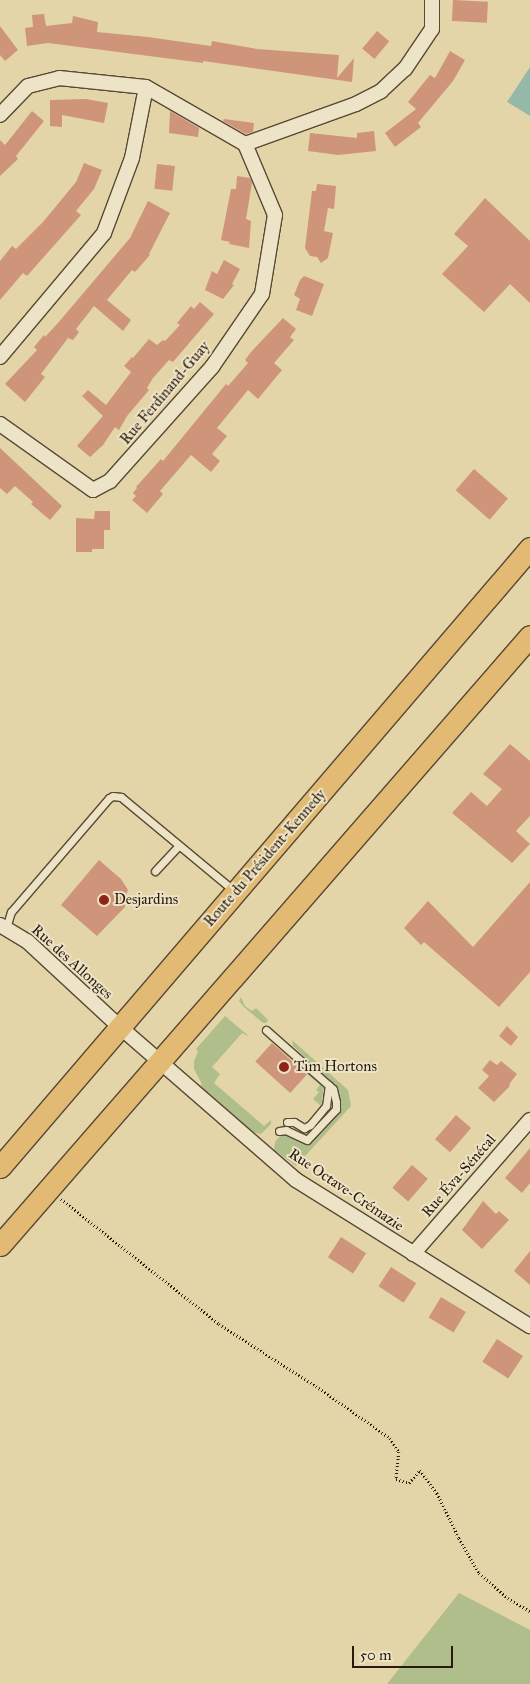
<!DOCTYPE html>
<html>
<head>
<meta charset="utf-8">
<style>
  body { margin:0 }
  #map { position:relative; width:530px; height:1684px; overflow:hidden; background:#e4d5a9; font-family:"IM FELL Great Primer",serif }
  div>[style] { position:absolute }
  .green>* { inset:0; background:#afbe8b }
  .water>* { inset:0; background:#95b9a9 }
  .building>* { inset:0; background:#cf957a; transform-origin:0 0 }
  .path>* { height:2.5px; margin-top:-1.25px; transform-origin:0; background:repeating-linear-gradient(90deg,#2a1a0d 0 1px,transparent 0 3.5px) }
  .roads { filter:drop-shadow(1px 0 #584934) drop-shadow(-1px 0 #584934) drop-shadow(0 1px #584934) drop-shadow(0 -1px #584934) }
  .service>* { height:7px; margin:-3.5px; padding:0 3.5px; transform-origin:3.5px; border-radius:3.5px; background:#ede4c7 }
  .minor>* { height:14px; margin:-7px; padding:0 7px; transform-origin:7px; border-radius:7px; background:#ede4c7 }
  .primary>* { height:21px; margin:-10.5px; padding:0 10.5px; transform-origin:10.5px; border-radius:10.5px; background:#e2ba74 }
  .dots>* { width:14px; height:14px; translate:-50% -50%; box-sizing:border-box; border:2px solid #ede4c7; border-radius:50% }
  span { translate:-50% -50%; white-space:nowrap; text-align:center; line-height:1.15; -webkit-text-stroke:4px #ede4c7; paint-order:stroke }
  .street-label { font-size:15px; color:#2a1a0d }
  .poi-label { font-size:15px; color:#2a1a0d }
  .left { translate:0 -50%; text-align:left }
  .scale { position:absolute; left:352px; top:1646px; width:101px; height:22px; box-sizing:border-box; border:2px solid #2a1a0d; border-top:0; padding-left:6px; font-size:15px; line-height:18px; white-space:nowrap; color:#2a1a0d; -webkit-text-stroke:4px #ede4c7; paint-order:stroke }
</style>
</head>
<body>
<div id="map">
  <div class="green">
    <i style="clip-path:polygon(241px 997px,245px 1006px,252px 1011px,256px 1008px,268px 1020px,266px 1023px,263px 1023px,244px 1007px,239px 1001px)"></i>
    <i style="clip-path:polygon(225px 1016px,250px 1037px,242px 1033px,212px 1067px,220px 1074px,214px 1083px,264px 1126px,271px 1120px,271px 1124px,261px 1134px,252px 1132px,200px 1086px,202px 1084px,194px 1069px,194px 1061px,198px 1051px,196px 1049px)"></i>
    <i style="clip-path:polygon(292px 1040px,348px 1090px,351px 1106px,296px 1166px,274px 1150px,275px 1142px,283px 1132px,308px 1144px,339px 1111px,340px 1106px,338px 1088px,293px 1046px)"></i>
    <i style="clip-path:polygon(310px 1071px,324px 1088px,321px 1106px,313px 1099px,319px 1092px,316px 1090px,320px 1085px,307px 1074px)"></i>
    <i style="clip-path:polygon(459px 1593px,530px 1630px,530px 1684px,387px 1684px)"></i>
  </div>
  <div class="water">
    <i style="clip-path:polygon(530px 67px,530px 116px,507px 102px)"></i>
  </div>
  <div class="building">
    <i style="left:453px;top:0;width:35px;height:21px;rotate:3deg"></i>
    <i style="clip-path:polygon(44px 14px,46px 26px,72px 23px,73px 16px,98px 22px,97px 32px,148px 37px,211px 46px,212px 41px,257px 49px,339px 55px,337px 78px,354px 58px,352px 82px,203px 61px,203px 63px,180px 60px,48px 43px,27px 46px,25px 28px,33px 27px,32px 15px)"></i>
    <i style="clip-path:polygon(0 26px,18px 50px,5px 61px,0 55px)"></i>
    <i style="left:377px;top:31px;width:16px;height:23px;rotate:40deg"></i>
    <i style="clip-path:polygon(450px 51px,465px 60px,453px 81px,418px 123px,421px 127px,395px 147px,385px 133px,416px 109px,408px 102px,430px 75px,435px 78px)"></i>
    <i style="clip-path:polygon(86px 99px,108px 103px,104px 123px,62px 115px,62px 127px,50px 126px,50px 100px)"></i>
    <i style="clip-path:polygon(32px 111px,44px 121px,16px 156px,18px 159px,0 176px,0 140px,5px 145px)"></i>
    <i style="clip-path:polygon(170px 111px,199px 128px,198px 137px,169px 133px)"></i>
    <i style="clip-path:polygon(224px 119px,254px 123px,253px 132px,246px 134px,223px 121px)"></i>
    <i style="clip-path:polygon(374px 131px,376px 151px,338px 155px,308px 151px,310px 133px,357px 138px,357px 133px)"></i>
    <i style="clip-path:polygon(84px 163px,102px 170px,94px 189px,76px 211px,81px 215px,27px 276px,23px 273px,0 300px,0 261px,12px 246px,16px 249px,43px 222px,76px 182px)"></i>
    <i style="left:157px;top:164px;width:18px;height:25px;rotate:6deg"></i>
    <i style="clip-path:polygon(237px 176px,250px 178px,252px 183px,246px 219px,251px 221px,249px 248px,229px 244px,230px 242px,221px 240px,231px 189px,236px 189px)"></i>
    <i style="clip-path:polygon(317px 184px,336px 186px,334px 209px,328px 208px,324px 231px,333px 233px,328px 258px,321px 263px,317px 257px,310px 256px,305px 248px,312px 191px,316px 191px)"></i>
    <i style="clip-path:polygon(485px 198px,530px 241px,530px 303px,510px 284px,484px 312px,442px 274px,468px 246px,454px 234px)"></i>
    <i style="clip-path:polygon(148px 201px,170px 213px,149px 254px,150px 255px,135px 272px,132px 270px,107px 300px,131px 320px,123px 331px,94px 306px,76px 329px,79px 332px,73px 340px,68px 338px,41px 374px,45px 377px,25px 402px,5px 384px,37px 350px,34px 347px,44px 335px,45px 337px,58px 323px,130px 238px)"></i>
    <i style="clip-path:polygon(224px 260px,240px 269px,232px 284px,234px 285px,223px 299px,205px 290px,212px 271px,217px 274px)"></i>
    <i style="clip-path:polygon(304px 276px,324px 284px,312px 316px,296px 310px,300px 299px,294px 295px,300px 280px)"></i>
    <i style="clip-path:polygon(200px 302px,214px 314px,173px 362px,169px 360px,153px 378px,147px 388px,149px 390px,127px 416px,119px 430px,115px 427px,103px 445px,90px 457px,77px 446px,103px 416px,82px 396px,88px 390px,106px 405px,131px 372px,124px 366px,132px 357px,133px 358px,149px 339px,157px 345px,163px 340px,165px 341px,180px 325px,177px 323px,191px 306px,194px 309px)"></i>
    <i style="clip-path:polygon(283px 318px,296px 329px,290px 337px,294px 340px,274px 363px,282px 370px,258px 399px,248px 390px,217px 428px,227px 436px,212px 454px,220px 461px,211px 472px,191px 455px,160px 491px,163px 494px,147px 513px,132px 500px,136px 496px,133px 493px,137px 488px,136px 487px,161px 459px,163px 461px,226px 384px,228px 386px,248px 363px,245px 360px,251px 352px)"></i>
    <i style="clip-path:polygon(0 448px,62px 506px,50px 520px,31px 504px,33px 502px,15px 486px,7px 494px,0 488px)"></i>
    <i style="left:474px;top:469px;width:45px;height:28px;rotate:41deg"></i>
    <i style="clip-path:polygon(95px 511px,110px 511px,110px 530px,104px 530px,104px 549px,92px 549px,92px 552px,76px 552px,76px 518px,94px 519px)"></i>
    <i style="clip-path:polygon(510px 744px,530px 761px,530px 816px,516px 831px,530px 844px,512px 863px,452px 813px,471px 792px,487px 806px,502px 789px,483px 774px)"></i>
    <i style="clip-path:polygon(99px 860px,121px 879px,128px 890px,124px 900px,125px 907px,97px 936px,61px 905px)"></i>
    <i style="clip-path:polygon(530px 882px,530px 972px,499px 1007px,424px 942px,421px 945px,404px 928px,428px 901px,473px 947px)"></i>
    <i style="clip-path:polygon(507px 1026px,518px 1037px,511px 1046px,499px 1036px)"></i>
    <i style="left:272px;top:1043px;width:47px;height:25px;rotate:42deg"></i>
    <i style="clip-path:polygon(490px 1060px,497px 1065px,501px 1061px,517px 1074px,510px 1083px,509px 1087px,494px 1102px,478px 1088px,489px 1076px,482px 1070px)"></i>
    <i style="left:456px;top:1115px;width:20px;height:32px;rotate:41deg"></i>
    <i style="clip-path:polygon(530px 1148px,530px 1183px,522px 1193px,505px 1178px)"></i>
    <i style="left:412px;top:1165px;width:21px;height:30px;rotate:41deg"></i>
    <i style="clip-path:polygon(483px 1201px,496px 1214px,499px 1211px,509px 1220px,482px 1249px,462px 1230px)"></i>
    <i style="left:341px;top:1237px;width:30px;height:24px;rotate:33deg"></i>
    <i style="clip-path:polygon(530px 1251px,530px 1285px,514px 1271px)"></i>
    <i style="left:391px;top:1267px;width:30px;height:23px;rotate:33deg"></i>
    <i style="left:441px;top:1297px;width:29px;height:24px;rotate:31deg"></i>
    <i style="left:497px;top:1339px;width:31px;height:27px;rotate:33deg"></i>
  </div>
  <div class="path">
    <i style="left:61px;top:1199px;width:201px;rotate:38.3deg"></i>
    <i style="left:219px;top:1324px;width:115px;rotate:32.6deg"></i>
    <i style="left:316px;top:1386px;width:90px;rotate:35.1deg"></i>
    <i style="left:390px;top:1438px;width:17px;rotate:57deg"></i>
    <i style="left:399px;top:1452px;width:27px;rotate:96deg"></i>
    <i style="left:396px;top:1479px;width:14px;rotate:17deg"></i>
    <i style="left:409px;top:1483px;width:17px;rotate:-50deg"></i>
    <i style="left:420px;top:1470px;width:29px;rotate:54deg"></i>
    <i style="left:437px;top:1493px;width:50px;rotate:63.9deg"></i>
    <i style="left:459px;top:1538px;width:40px;rotate:60.3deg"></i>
    <i style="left:479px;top:1573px;width:38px;rotate:41deg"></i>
    <i style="left:508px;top:1598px;width:26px;rotate:31deg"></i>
  </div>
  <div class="roads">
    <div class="service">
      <i style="left:155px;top:871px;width:35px;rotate:-47deg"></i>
      <i style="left:6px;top:928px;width:17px;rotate:-73deg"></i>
      <i style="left:11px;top:912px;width:150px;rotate:-49.3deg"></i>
      <i style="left:109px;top:798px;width:4px;rotate:-27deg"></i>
      <i style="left:113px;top:796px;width:8px;rotate:7deg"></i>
      <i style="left:121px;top:797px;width:146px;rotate:39.7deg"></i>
      <i style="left:266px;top:1030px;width:89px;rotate:41.4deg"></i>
      <i style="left:333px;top:1089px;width:13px;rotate:77deg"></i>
      <i style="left:336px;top:1102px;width:7px;rotate:90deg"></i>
      <i style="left:336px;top:1109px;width:42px;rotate:133.1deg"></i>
      <i style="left:307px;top:1140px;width:23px;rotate:-155deg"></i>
      <i style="left:286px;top:1130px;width:7px;rotate:172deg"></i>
      <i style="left:287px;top:1122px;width:7px"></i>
      <i style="left:294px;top:1122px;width:12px;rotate:31deg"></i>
      <i style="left:304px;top:1128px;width:7px;rotate:-27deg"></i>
      <i style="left:310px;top:1125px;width:25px;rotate:-50deg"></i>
      <i style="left:326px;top:1106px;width:21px;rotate:-82deg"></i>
    </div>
    <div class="minor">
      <i style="left:0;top:115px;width:40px;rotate:-46deg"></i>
      <i style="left:28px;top:86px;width:32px;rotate:-14deg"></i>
      <i style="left:59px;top:78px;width:87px;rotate:5.9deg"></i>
      <i style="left:146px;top:87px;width:114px;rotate:29.9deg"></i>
      <i style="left:245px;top:144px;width:118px;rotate:-19.8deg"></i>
      <i style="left:356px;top:104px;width:28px;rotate:-27deg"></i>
      <i style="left:381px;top:91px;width:33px;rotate:-43deg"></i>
      <i style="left:405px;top:69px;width:48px;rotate:-56deg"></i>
      <i style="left:432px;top:29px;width:29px;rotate:-90deg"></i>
      <i style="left:0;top:357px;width:162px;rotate:-50deg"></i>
      <i style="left:104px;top:233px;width:80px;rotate:-69.5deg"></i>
      <i style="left:132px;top:158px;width:72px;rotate:-78.8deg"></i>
      <i style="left:0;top:424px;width:114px;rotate:35.4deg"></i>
      <i style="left:93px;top:490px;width:19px;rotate:-28deg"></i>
      <i style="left:110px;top:481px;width:153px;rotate:-48.2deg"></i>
      <i style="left:212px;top:367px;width:88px;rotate:-55.6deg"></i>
      <i style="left:262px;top:294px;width:80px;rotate:-80.7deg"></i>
      <i style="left:275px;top:215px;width:77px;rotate:-112.9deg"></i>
      <i style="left:0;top:925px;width:31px;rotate:31deg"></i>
      <i style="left:27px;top:941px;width:127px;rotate:42.8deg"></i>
      <i style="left:120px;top:1027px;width:233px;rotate:41deg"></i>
      <i style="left:296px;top:1180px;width:276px;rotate:32deg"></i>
      <i style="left:413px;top:1254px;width:178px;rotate:-48.9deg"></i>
    </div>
    <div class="primary">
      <i style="left:0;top:1167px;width:815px;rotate:-49.43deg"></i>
      <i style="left:0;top:1245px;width:807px;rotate:-48.97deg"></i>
    </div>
  </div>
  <div class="dots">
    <i style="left:104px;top:900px;background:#8f2418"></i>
    <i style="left:284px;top:1067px;background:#8f2418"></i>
  </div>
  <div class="street-label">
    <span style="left:165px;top:393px;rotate:-50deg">Rue Ferdinand-Guay</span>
    <span style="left:265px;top:858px;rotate:-49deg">Route du Président-Kennedy</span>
    <span style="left:72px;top:962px;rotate:42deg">Rue des Allonges</span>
    <span style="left:459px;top:1176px;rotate:-49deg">Rue Éva-Sénécal</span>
    <span style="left:346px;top:1190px;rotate:34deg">Rue Octave-Crémazie</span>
  </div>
  <div class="poi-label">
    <span class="left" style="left:114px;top:900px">Desjardins</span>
    <span class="left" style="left:294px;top:1067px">Tim Hortons</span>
  </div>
  <div class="scale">50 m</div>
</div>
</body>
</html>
